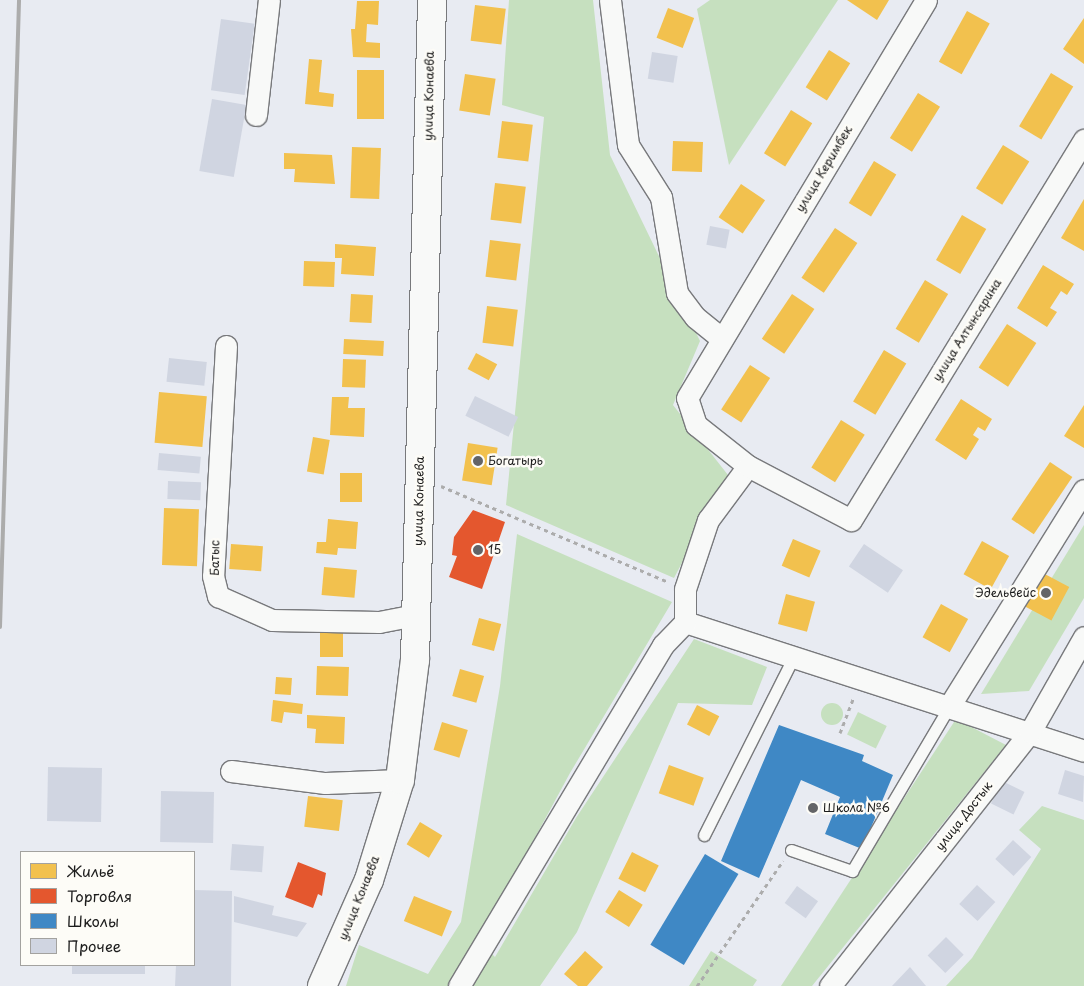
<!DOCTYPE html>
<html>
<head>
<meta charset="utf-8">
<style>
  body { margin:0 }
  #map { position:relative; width:1084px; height:986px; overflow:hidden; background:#e8ebf2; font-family:"Playpen Sans",sans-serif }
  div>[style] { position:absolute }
  .green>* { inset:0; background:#c6e0bf; transform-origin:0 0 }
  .round { border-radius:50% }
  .homes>* { inset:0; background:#f2c14e; transform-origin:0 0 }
  .shops>* { inset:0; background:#e4572e }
  .schools>* { inset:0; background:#3f88c5; transform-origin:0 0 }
  .building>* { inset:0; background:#d0d5e1; transform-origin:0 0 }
  .path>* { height:3px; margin-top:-1.5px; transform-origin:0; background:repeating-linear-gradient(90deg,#acacac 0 4px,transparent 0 8px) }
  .roads { filter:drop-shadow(1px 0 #78797c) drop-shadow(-1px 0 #78797c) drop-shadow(0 1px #78797c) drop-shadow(0 -1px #78797c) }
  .lane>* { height:11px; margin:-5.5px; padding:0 5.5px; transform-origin:5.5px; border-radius:5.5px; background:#f8f9f8 }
  .street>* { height:21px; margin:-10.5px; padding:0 10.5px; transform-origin:10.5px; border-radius:10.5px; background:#f8f9f8 }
  .secondary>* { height:28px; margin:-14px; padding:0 14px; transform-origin:14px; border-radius:14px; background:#f8f9f8 }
  .rail>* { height:4px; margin:-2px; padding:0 2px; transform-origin:2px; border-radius:2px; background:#acacac }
  .dots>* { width:14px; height:14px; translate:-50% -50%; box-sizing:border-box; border:2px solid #fdfcf7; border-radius:50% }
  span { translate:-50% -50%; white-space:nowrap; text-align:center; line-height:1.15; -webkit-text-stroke:5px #fdfcf7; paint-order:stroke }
  .street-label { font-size:12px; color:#1c1c1c }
  .poi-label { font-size:12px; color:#1c1c1c }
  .left { translate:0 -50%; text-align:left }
  .right { translate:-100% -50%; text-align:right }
  .legend { position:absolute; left:20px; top:851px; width:175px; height:115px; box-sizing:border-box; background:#fdfcf7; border:1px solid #a3a29f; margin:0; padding:6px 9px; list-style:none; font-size:15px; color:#1c1c1c }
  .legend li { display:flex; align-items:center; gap:10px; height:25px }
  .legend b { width:25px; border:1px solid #a3a29f }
</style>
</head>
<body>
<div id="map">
  <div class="green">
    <i style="clip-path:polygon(509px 0,593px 0,610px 155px,700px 341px,673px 405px,728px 475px,674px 578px,506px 505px,544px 117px,502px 105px)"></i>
    <i style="clip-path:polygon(710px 0,838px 0,729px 165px,697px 9px)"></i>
    <i style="clip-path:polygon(1084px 525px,1084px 598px,1029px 691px,981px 694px)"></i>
    <i style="clip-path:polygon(517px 534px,672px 602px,570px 773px,479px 941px,495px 957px,576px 818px,694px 639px,767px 667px,752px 705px,678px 703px,577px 932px,540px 986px,346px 986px,359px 945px,428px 974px,461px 922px,500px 686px)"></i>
    <i class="round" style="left:821px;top:703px;width:22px;height:22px"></i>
    <i style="left:858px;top:712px;width:32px;height:25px;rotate:26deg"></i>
    <i style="clip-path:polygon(956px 719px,1006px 745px,812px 986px,781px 986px)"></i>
    <i style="clip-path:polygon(1042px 806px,1084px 820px,1084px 986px,946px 986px,972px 958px,1041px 849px,1019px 830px)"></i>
    <i style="clip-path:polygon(711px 951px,757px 980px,753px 986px,689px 986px)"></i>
  </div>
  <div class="homes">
    <i style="clip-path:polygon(847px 0,889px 0,877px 20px)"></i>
    <i style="clip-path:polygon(357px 1px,379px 1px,378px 25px,367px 24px,366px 42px,380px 43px,380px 58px,353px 57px,351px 29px,355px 29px)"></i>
    <i style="left:475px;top:5px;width:31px;height:36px;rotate:7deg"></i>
    <i style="left:668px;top:8px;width:28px;height:32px;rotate:21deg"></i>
    <i style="left:967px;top:11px;width:26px;height:58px;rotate:29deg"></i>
    <i style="clip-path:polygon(1084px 18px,1084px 64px,1063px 49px)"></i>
    <i style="left:829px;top:50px;width:25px;height:44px;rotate:32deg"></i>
    <i style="clip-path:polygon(309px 59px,322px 60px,319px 92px,334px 94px,333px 107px,305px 104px)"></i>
    <i style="left:357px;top:70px;width:27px;height:49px"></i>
    <i style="left:1051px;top:73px;width:26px;height:62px;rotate:31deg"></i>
    <i style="left:465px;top:74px;width:31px;height:37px;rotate:9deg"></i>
    <i style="left:918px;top:93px;width:26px;height:53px;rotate:32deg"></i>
    <i style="left:791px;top:110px;width:25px;height:51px;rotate:32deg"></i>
    <i style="left:502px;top:121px;width:31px;height:37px;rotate:7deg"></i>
    <i style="left:673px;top:141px;width:30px;height:30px;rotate:2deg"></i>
    <i style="left:1003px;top:145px;width:31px;height:51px;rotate:32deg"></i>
    <i style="left:352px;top:147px;width:29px;height:51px;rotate:2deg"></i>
    <i style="clip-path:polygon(284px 153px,332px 155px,335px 184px,294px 182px,295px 169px,284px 169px)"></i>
    <i style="left:874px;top:161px;width:26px;height:49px;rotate:31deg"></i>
    <i style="left:495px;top:183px;width:31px;height:37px;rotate:7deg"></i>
    <i style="left:741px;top:184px;width:29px;height:40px;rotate:34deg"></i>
    <i style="clip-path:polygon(1084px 199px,1084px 251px,1061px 238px)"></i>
    <i style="left:962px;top:215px;width:28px;height:52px;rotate:30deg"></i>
    <i style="left:835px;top:228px;width:27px;height:60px;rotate:34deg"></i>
    <i style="left:490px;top:240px;width:31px;height:37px;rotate:7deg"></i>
    <i style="clip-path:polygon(335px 244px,376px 247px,374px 276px,341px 274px,342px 258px,335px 258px)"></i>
    <i style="left:304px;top:261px;width:31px;height:25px;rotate:2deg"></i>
    <i style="clip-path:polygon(1043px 265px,1074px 284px,1067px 295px,1061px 291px,1050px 308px,1057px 312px,1047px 327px,1017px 308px)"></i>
    <i style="left:925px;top:280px;width:27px;height:57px;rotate:31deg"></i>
    <i style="left:351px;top:294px;width:22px;height:28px;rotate:3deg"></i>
    <i style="left:792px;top:294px;width:27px;height:54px;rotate:34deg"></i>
    <i style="left:487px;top:306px;width:31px;height:37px;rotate:7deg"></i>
    <i style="left:1007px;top:324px;width:35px;height:52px;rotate:33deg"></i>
    <i style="left:344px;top:339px;width:40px;height:15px;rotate:3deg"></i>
    <i style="left:884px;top:350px;width:26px;height:60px;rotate:31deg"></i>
    <i style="left:476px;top:353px;width:24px;height:18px;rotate:28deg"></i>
    <i style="left:343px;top:359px;width:23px;height:28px;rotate:2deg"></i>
    <i style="left:750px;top:365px;width:24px;height:53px;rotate:33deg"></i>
    <i style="left:159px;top:392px;width:48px;height:51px;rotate:5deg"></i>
    <i style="clip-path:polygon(332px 397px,349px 397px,348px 408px,365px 408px,364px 437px,330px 435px)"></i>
    <i style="clip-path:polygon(961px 399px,992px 419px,985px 431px,978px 427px,973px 435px,979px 439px,966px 460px,935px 440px)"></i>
    <i style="clip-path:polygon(1084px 405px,1084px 448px,1064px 436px)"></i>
    <i style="left:841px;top:420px;width:28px;height:56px;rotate:32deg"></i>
    <i style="left:313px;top:437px;width:17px;height:35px;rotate:10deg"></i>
    <i style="left:468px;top:443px;width:30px;height:38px;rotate:9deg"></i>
    <i style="left:1050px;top:462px;width:27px;height:69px;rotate:34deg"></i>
    <i style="left:340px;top:473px;width:22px;height:29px"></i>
    <i style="left:164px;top:508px;width:35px;height:57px;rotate:2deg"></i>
    <i style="clip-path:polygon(328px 519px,358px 522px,356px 549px,338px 548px,337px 555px,316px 553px,317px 542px,326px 542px)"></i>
    <i style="left:793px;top:539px;width:30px;height:29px;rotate:23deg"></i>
    <i style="left:982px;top:541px;width:31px;height:38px;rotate:29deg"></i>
    <i style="left:231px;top:544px;width:32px;height:25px;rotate:4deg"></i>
    <i style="left:324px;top:567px;width:33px;height:28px;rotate:5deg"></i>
    <i style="left:1041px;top:572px;width:32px;height:38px;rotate:28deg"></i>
    <i style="left:786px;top:594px;width:30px;height:31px;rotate:15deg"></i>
    <i style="left:941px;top:604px;width:31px;height:38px;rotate:29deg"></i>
    <i style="left:479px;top:618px;width:23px;height:28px;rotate:15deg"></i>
    <i style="left:320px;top:633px;width:23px;height:24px"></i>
    <i style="left:317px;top:666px;width:32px;height:29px;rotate:2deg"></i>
    <i style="left:460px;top:669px;width:25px;height:28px;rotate:16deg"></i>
    <i style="left:276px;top:677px;width:16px;height:17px;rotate:4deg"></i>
    <i style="clip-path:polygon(273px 700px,303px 704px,302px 714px,284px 712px,282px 723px,271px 721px)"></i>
    <i style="left:697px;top:705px;width:25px;height:22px;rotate:27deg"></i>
    <i style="clip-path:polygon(307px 715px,345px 717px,344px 744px,315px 743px,316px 729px,307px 728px)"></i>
    <i style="left:442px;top:722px;width:27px;height:29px;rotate:17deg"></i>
    <i style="left:669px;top:765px;width:37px;height:30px;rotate:20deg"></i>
    <i style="left:308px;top:796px;width:35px;height:31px;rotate:7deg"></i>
    <i style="left:420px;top:822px;width:26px;height:26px;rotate:31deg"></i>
    <i style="left:632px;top:852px;width:30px;height:30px;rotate:27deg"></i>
    <i style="left:619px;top:890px;width:28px;height:26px;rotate:32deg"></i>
    <i style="left:414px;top:896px;width:41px;height:27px;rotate:22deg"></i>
    <i style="clip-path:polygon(585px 951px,603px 967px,587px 986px,578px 986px,564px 974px)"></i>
  </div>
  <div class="shops">
    <i style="clip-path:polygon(473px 510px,505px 522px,482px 589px,449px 577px,457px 556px,452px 555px,454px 537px)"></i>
    <i style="clip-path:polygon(298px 862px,326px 873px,322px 896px,318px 894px,313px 908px,285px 897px)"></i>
  </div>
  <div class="schools">
    <i style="clip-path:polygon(779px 725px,864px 755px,862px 761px,893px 775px,862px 849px,825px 834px,840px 797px,801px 780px,759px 878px,721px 861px)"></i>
    <i style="left:705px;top:854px;width:39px;height:106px;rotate:31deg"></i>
  </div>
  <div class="building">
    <i style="left:221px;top:19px;width:34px;height:72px;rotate:8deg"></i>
    <i style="left:652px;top:52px;width:26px;height:27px;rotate:9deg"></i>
    <i style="left:212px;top:99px;width:35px;height:73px;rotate:10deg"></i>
    <i style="left:710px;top:226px;width:20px;height:19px;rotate:11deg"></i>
    <i style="left:169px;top:358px;width:38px;height:24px;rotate:6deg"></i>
    <i style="left:475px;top:396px;width:48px;height:22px;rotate:26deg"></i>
    <i style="left:159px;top:453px;width:42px;height:17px;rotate:5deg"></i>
    <i style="left:168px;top:481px;width:33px;height:18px;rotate:2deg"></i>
    <i style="left:864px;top:544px;width:47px;height:27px;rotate:34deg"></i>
    <i style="left:48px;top:767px;width:54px;height:54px;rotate:1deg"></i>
    <i style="clip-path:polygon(1065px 770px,1084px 776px,1083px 802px,1058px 794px)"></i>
    <i style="left:1002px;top:781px;width:25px;height:25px;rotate:26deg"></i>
    <i style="left:161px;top:791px;width:53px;height:51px;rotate:1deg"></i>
    <i style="left:1013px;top:840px;width:25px;height:26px;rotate:43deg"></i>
    <i style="left:232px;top:844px;width:32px;height:26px;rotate:4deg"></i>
    <i style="left:977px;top:885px;width:25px;height:26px;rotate:43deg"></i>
    <i style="left:797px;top:886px;width:26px;height:21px;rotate:36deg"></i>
    <i style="clip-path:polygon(194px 890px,232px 891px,231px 986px,175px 986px,176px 965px,194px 965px)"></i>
    <i style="clip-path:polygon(234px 896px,274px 906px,272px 915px,307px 923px,297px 937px,234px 922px)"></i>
    <i style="left:946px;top:937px;width:25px;height:26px;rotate:45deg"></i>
    <i style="left:72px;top:965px;width:73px;height:9px"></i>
    <i style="clip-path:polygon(910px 967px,926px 986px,892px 986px)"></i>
  </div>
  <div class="path">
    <i style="left:441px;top:486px;width:246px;rotate:22.9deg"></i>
    <i style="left:840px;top:733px;width:39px;rotate:-69deg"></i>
    <i style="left:697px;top:986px;width:152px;rotate:-55.5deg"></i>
  </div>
  <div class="roads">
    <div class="lane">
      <i style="left:704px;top:835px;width:200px;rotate:-63.3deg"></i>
      <i style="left:791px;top:850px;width:65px;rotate:19deg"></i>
      <i style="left:852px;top:871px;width:193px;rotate:-59.4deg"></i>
    </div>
    <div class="street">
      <i style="left:610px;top:0;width:146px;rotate:82.9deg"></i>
      <i style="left:628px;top:145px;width:62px;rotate:57.6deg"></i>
      <i style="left:661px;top:197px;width:97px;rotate:80.5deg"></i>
      <i style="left:677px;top:293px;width:30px;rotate:53deg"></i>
      <i style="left:695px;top:317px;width:33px;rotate:39deg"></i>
      <i style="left:256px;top:115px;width:116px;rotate:-83.6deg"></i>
      <i style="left:226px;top:346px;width:230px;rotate:93.2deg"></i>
      <i style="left:213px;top:576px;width:21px;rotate:76deg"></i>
      <i style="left:218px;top:596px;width:59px;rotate:24deg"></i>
      <i style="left:272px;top:620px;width:107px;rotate:1.1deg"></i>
      <i style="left:379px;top:622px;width:38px;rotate:-11deg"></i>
      <i style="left:748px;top:466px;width:66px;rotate:-141.7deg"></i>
      <i style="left:696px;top:425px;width:28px;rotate:-108deg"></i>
      <i style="left:687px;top:398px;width:464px;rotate:-59deg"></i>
      <i style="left:685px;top:622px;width:419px;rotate:17.9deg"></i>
      <i style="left:950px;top:705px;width:253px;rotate:-58.1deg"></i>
      <i style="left:231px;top:771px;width:95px;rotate:7.3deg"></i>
      <i style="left:325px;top:783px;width:75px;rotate:-2.3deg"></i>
      <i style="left:459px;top:986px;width:397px;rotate:-59.1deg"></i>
      <i style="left:663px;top:645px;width:32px;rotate:-46deg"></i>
      <i style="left:685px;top:622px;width:33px;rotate:-90deg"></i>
      <i style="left:685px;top:589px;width:73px;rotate:-71.6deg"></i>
      <i style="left:708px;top:520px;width:67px;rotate:-53.5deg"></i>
      <i style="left:748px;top:466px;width:116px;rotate:27.7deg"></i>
      <i style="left:851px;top:520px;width:446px;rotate:-58.5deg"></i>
      <i style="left:830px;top:986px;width:323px;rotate:-51.8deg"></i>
      <i style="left:1030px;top:732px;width:109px;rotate:-60.4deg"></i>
    </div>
    <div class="secondary">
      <i style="left:322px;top:986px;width:116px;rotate:-66.1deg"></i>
      <i style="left:369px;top:880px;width:105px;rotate:-72.8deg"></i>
      <i style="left:400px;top:780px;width:121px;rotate:-82.9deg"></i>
      <i style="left:415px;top:660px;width:660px;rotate:-88.52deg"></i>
    </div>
  </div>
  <div class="rail">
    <i style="left:0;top:627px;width:627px;rotate:-88.26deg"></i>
  </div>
  <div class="dots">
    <i style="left:478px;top:461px;background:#636467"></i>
    <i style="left:478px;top:550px;background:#636467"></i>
    <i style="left:1046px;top:593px;background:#636467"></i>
    <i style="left:813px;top:808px;background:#636467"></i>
  </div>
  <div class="street-label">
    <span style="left:429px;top:96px;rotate:-89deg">улица Конаева</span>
    <span style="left:824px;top:169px;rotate:-59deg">улица Керимбек</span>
    <span style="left:967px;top:330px;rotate:-58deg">улица Алтынсарина</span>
    <span style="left:419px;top:501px;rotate:-89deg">улица Конаева</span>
    <span style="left:215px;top:558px;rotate:-89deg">Батыс</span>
    <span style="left:964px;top:816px;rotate:-52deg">улица Достык</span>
    <span style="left:359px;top:898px;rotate:-68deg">улица Конаева</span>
  </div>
  <div class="poi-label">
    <span class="left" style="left:488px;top:461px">Богатырь</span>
    <span class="left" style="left:488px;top:550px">15</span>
    <span class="right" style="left:1036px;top:593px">Эдельвейс</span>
    <span class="left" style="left:823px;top:808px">Школа №6</span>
  </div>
  <ul class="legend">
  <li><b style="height:14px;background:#f2c14e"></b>Жильё</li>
  <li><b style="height:14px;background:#e4572e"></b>Торговля</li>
  <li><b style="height:14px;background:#3f88c5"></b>Школы</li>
  <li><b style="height:14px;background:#d0d5e1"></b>Прочее</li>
  </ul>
</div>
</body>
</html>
